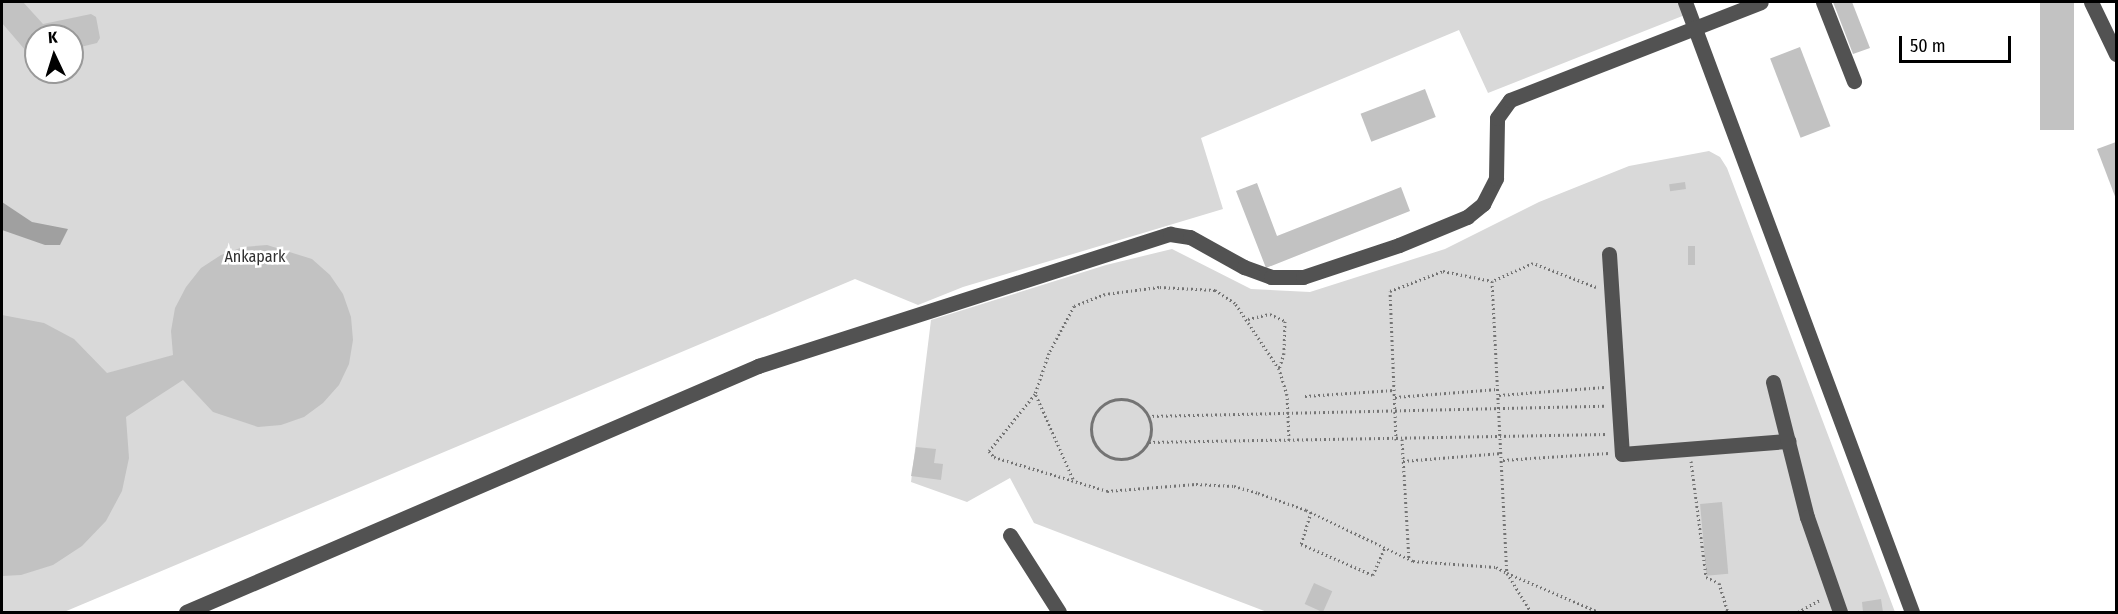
<!DOCTYPE html>
<html>
<head>
<meta charset="utf-8">
<style>
  body { margin:0 }
  #map { position:relative; width:2118px; height:614px; overflow:hidden; background:#fff; font-family:"Fira Sans Condensed",sans-serif }
  div>[style] { position:absolute }
  .green>* { inset:0; background:#d9d9d9 }
  .water>* { inset:0; background:#a0a0a0 }
  .building>* { inset:0; background:#c2c2c2; transform-origin:0 0 }
  .path>* { height:3px; margin-top:-1.5px; transform-origin:0; background:repeating-linear-gradient(90deg,#747474 0 1.5px,transparent 0 4.5px) }
  .path>.ring { margin:-1.5px; padding:0; box-sizing:content-box; background:none; border:3px solid #747474; border-radius:50% }
  .minor>* { height:15px; margin:-7.5px; padding:0 7.5px; transform-origin:7.5px; border-radius:7.5px; background:#525252 }
  span { translate:-50% -50%; white-space:nowrap; text-align:center; line-height:1.15; -webkit-text-stroke:5px #fff; paint-order:stroke }
  .park-label { font-size:16px; color:#303030 }
  .frame { position:absolute; inset:0; border:3px solid #000; pointer-events:none }
  .north { position:absolute; left:24px; top:24px; width:60px; height:60px; box-sizing:border-box; background:#fff; border:2px solid #999; border-radius:50%; rotate:356deg; font-size:16px; font-weight:700; line-height:24px; text-align:center; color:#000 }
  .north::after { content:''; display:block; margin:auto; width:21px; height:27px; background:#000; clip-path:polygon(50% 0,100% 100%,50% 72%,0 100%) }
  .scale { position:absolute; left:1899px; top:36px; width:112px; height:27px; box-sizing:border-box; border:3px solid #000; border-top:0; padding-left:8px; font-size:18px; line-height:21px; white-space:nowrap; color:#000; -webkit-text-stroke:4px #fff; paint-order:stroke }
</style>
</head>
<body>
<div id="map">
  <div class="green">
    <i style="clip-path:polygon(evenodd,2px 2px,1692px 2px,1695px 11px,1488px 93px,1459px 30px,1201px 138px,1223px 209px,963px 287px,918px 305px,855px 279px,64px 612px,2px 612px,2px 2px,36px 36px,72px 36px,72px 72px,36px 72px,36px 36px)"></i>
    <i style="clip-path:polygon(1709px 151px,1720px 157px,1727px 168px,1895px 612px,1267px 612px,1034px 523px,1010px 478px,967px 502px,911px 482px,931px 320px,1106px 265px,1172px 249px,1251px 289px,1310px 292px,1445px 249px,1539px 202px,1629px 166px)"></i>
  </div>
  <div class="water">
    <i style="clip-path:polygon(2px 202px,32px 222px,68px 229px,60px 245px,45px 245px,2px 230px)"></i>
  </div>
  <div class="building">
    <i style="clip-path:polygon(2px 2px,23px 2px,43px 24px,91px 14px,96px 17px,100px 38px,97px 43px,72px 49px,72px 36px,36px 36px,36px 57px,32px 58px,2px 23px)"></i>
    <i style="clip-path:polygon(1833px 2px,1852px 2px,1870px 48px,1853px 54px)"></i>
    <i style="left:2040px;top:2px;width:34px;height:128px"></i>
    <i style="left:1800px;top:47px;width:85px;height:32px;rotate:69deg"></i>
    <i style="left:1425px;top:89px;width:30px;height:69px;rotate:69deg"></i>
    <i style="clip-path:polygon(2116px 142px,2116px 199px,2097px 149px)"></i>
    <i style="left:1685px;top:182px;width:7px;height:16px;rotate:82deg"></i>
    <i style="clip-path:polygon(1257px 183px,1277px 236px,1401px 187px,1410px 211px,1266px 268px,1236px 191px)"></i>
    <i style="clip-path:polygon(267px 245px,312px 259px,330px 275px,343px 294px,351px 317px,353px 340px,349px 364px,339px 385px,323px 403px,304px 417px,281px 425px,258px 427px,213px 412px,183px 380px,126px 417px,129px 458px,122px 491px,106px 521px,82px 546px,53px 565px,21px 575px,2px 576px,2px 315px,44px 323px,74px 339px,107px 373px,173px 355px,171px 331px,175px 308px,186px 287px,201px 268px,221px 255px,243px 247px)"></i>
    <i style="left:1688px;top:246px;width:7px;height:19px"></i>
    <i style="clip-path:polygon(916px 447px,936px 449px,934px 463px,943px 464px,941px 480px,911px 476px)"></i>
    <i style="left:1722px;top:502px;width:72px;height:22px;rotate:85deg"></i>
    <i style="left:1314px;top:583px;width:20px;height:23px;rotate:24deg"></i>
    <i style="clip-path:polygon(1881px 599px,1883px 612px,1863px 612px,1862px 602px)"></i>
  </div>
  <div class="path">
    <i style="left:1596px;top:287px;width:67px;rotate:-159.1deg"></i>
    <i style="left:1533px;top:263px;width:45px;rotate:156.3deg"></i>
    <i style="left:1492px;top:281px;width:292px;rotate:87.1deg"></i>
    <i style="left:1507px;top:573px;width:100px;rotate:23deg"></i>
    <i style="left:1248px;top:319px;width:23px;rotate:-13deg"></i>
    <i style="left:1270px;top:314px;width:17px;rotate:25deg"></i>
    <i style="left:1285px;top:321px;width:32px;rotate:92deg"></i>
    <i style="left:1284px;top:353px;width:17px;rotate:107deg"></i>
    <i style="left:1036px;top:395px;width:94px;rotate:66.2deg"></i>
    <i style="left:1499px;top:395px;width:106px;rotate:-4.3deg"></i>
    <i style="left:1305px;top:396px;width:89px;rotate:-3.9deg"></i>
    <i style="left:1395px;top:397px;width:103px;rotate:-4.4deg"></i>
    <i class="ring" style="left:1091px;top:399px;width:57px;height:57px"></i>
    <i style="left:1148px;top:416px;width:457px;rotate:-1.3deg"></i>
    <i style="left:1402px;top:439px;width:121px;rotate:86.7deg"></i>
    <i style="left:1289px;top:440px;width:45px;rotate:-92.5deg"></i>
    <i style="left:1287px;top:395px;width:27px;rotate:-107deg"></i>
    <i style="left:1279px;top:369px;width:79px;rotate:-123.7deg"></i>
    <i style="left:1235px;top:303px;width:24px;rotate:-147deg"></i>
    <i style="left:1215px;top:290px;width:56px;rotate:-176.9deg"></i>
    <i style="left:1159px;top:287px;width:54px;rotate:172.6deg"></i>
    <i style="left:1105px;top:294px;width:33px;rotate:159deg"></i>
    <i style="left:1074px;top:306px;width:53px;rotate:118deg"></i>
    <i style="left:1049px;top:353px;width:43px;rotate:108.9deg"></i>
    <i style="left:1035px;top:394px;width:73px;rotate:128.9deg"></i>
    <i style="left:989px;top:451px;width:8px;rotate:50deg"></i>
    <i style="left:994px;top:457px;width:118px;rotate:16.7deg"></i>
    <i style="left:1107px;top:491px;width:89px;rotate:-4.5deg"></i>
    <i style="left:1196px;top:484px;width:38px;rotate:3deg"></i>
    <i style="left:1234px;top:486px;width:25px;rotate:16deg"></i>
    <i style="left:1258px;top:493px;width:51px;rotate:19.5deg"></i>
    <i style="left:1306px;top:510px;width:119px;rotate:25.5deg"></i>
    <i style="left:1413px;top:561px;width:83px;rotate:4.1deg"></i>
    <i style="left:1496px;top:567px;width:13px;rotate:29deg"></i>
    <i style="left:1507px;top:573px;width:46px;rotate:58.4deg"></i>
    <i style="left:1396px;top:440px;width:149px;rotate:-92.3deg"></i>
    <i style="left:1390px;top:291px;width:57px;rotate:-20.7deg"></i>
    <i style="left:1443px;top:271px;width:50px;rotate:11.5deg"></i>
    <i style="left:1149px;top:442px;width:458px;rotate:-1deg"></i>
    <i style="left:1503px;top:460px;width:106px;rotate:-3.8deg"></i>
    <i style="left:1403px;top:461px;width:99px;rotate:-4.6deg"></i>
    <i style="left:1691px;top:461px;width:117px;rotate:82.6deg"></i>
    <i style="left:1706px;top:577px;width:14px;rotate:25deg"></i>
    <i style="left:1719px;top:583px;width:30px;rotate:73deg"></i>
    <i style="left:1311px;top:512px;width:34px;rotate:107deg"></i>
    <i style="left:1301px;top:544px;width:78px;rotate:23.3deg"></i>
    <i style="left:1373px;top:575px;width:30px;rotate:-67deg"></i>
    <i style="left:1798px;top:612px;width:25px;rotate:-29deg"></i>
  </div>
  <div class="minor">
    <i style="left:1685px;top:2px;width:651px;rotate:69.59deg"></i>
    <i style="left:1823px;top:2px;width:85px;rotate:68.6deg"></i>
    <i style="left:2091px;top:2px;width:58px;rotate:64.3deg"></i>
    <i style="left:1609px;top:254px;width:200px;rotate:86.3deg"></i>
    <i style="left:1622px;top:454px;width:167px;rotate:-4.5deg"></i>
    <i style="left:1773px;top:382px;width:139px;rotate:75.9deg"></i>
    <i style="left:1807px;top:517px;width:101px;rotate:70.8deg"></i>
    <i style="left:1010px;top:535px;width:91px;rotate:57.5deg"></i>
    <i style="left:186px;top:612px;width:623px;rotate:-23.27deg"></i>
    <i style="left:758px;top:366px;width:433px;rotate:-17.8deg"></i>
    <i style="left:1170px;top:234px;width:20px;rotate:9deg"></i>
    <i style="left:1190px;top:237px;width:62px;rotate:29.1deg"></i>
    <i style="left:1244px;top:267px;width:29px;rotate:20deg"></i>
    <i style="left:1271px;top:277px;width:32px"></i>
    <i style="left:1303px;top:277px;width:101px;rotate:-18.4deg"></i>
    <i style="left:1399px;top:245px;width:74px;rotate:-22.4deg"></i>
    <i style="left:1467px;top:217px;width:21px;rotate:-39deg"></i>
    <i style="left:1483px;top:204px;width:29px;rotate:-63deg"></i>
    <i style="left:1496px;top:178px;width:60px;rotate:-89deg"></i>
    <i style="left:1497px;top:118px;width:22px;rotate:-54deg"></i>
    <i style="left:1510px;top:100px;width:269px;rotate:-21.3deg"></i>
  </div>
  <div class="park-label">
    <span style="left:255px;top:257px">Ankapark</span>
  </div>
  <div class="frame"></div>
  <div class="north">K</div>
  <div class="scale">50 m</div>
</div>
</body>
</html>
